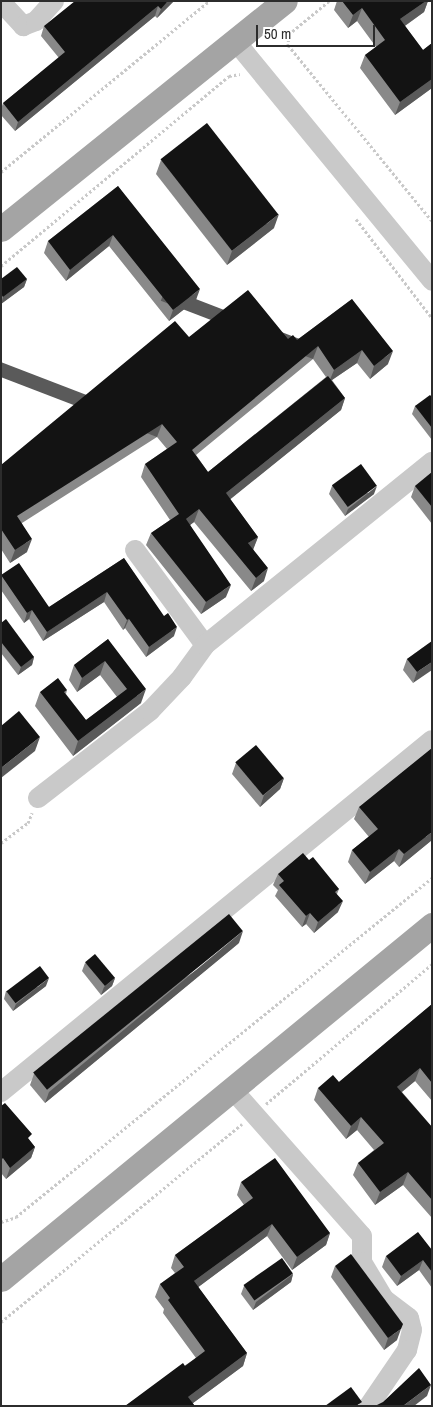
<!DOCTYPE html>
<html>
<head>
<meta charset="utf-8">
<style>
  body { margin:0 }
  #map { position:relative; width:433px; height:1407px; overflow:hidden; background:#fff; font-family:"Archivo Narrow",sans-serif }
  div>[style] { position:absolute }
  .path>* { height:3px; margin-top:-1.5px; transform-origin:0; background:repeating-linear-gradient(90deg,#c9c9c9 0 2.5px,transparent 0 5px) }
  .minor>* { height:20px; margin:-10px; padding:0 10px; transform-origin:10px; border-radius:10px; background:#c9c9c9 }
  .major>* { height:25px; margin:-12.5px; padding:0 12.5px; transform-origin:12.5px; border-radius:12.5px; background:#a4a4a4 }
  .wall>* { inset:0; background:#898989 }
  .shaded-wall>* { inset:0; background:#5a5a5a; transform-origin:0 0 }
  .building>* { inset:0; background:#131313; transform-origin:0 0 }
  span { translate:-50% -50%; white-space:nowrap; text-align:center; line-height:1.15; -webkit-text-stroke:5px #fff; paint-order:stroke }
  .frame { position:absolute; inset:0; border:2px solid #2c2c2c; pointer-events:none }
  .scale { position:absolute; left:256px; top:25px; width:119px; height:22px; box-sizing:border-box; border:2px solid #2c2c2c; border-top:0; padding-left:6px; font-size:15px; line-height:18px; white-space:nowrap; color:#2c2c2c; -webkit-text-stroke:4px #fff; paint-order:stroke }
</style>
</head>
<body>
<div id="map">
  <div class="path">
    <i style="left:329px;top:1px;width:52px;rotate:140.5deg"></i>
    <i style="left:289px;top:34px;width:11px;rotate:95deg"></i>
    <i style="left:288px;top:45px;width:227px;rotate:50.7deg"></i>
    <i style="left:1px;top:172px;width:269px;rotate:-39.4deg"></i>
    <i style="left:356px;top:219px;width:125px;rotate:52.5deg"></i>
    <i style="left:1px;top:266px;width:297px;rotate:-39.8deg"></i>
    <i style="left:229px;top:76px;width:11px;rotate:-10deg"></i>
    <i style="left:1px;top:843px;width:34px;rotate:-37deg"></i>
    <i style="left:28px;top:823px;width:11px;rotate:-68deg"></i>
    <i style="left:266px;top:1104px;width:217px;rotate:-40.1deg"></i>
    <i style="left:1px;top:1222px;width:16px;rotate:-18deg"></i>
    <i style="left:16px;top:1217px;width:537px;rotate:-39.18deg"></i>
    <i style="left:1px;top:1322px;width:312px;rotate:-39.4deg"></i>
  </div>
  <div class="minor">
    <i style="left:1px;top:2px;width:33px;rotate:47deg"></i>
    <i style="left:23px;top:26px;width:14px;rotate:-21deg"></i>
    <i style="left:36px;top:21px;width:27px;rotate:-48deg"></i>
    <i style="left:236px;top:42px;width:309px;rotate:50.6deg"></i>
    <i style="left:135px;top:550px;width:118px;rotate:53.6deg"></i>
    <i style="left:38px;top:798px;width:142px;rotate:-37.8deg"></i>
    <i style="left:150px;top:711px;width:47px;rotate:-46.7deg"></i>
    <i style="left:182px;top:677px;width:39px;rotate:-54deg"></i>
    <i style="left:205px;top:645px;width:292px;rotate:-38.9deg"></i>
    <i style="left:232px;top:1089px;width:196px;rotate:48.5deg"></i>
    <i style="left:362px;top:1236px;width:26px;rotate:90deg"></i>
    <i style="left:362px;top:1262px;width:43px;rotate:59.3deg"></i>
    <i style="left:384px;top:1299px;width:31px;rotate:37deg"></i>
    <i style="left:409px;top:1318px;width:12px;rotate:76deg"></i>
    <i style="left:412px;top:1330px;width:21px;rotate:104deg"></i>
    <i style="left:407px;top:1350px;width:68px;rotate:124.2deg"></i>
    <i style="left:1px;top:1092px;width:556px;rotate:-39.24deg"></i>
  </div>
  <div class="major">
    <i style="left:1px;top:229px;width:364px;rotate:-38.8deg"></i>
    <i style="left:1px;top:1279px;width:558px;rotate:-39.4deg"></i>
  </div>
  <div class="wall">
    <i style="clip-path:polygon(174px 1px,157px 18px,155px 16px,15px 131px,1px 115px,1px 109px,3px 103px,59px 58px,41px 36px,44px 26px)"></i>
    <i style="clip-path:polygon(337px 1px,428px 1px,424px 12px,405px 26px,423px 50px,432px 43px,432px 88px,395px 115px,360px 68px,365px 55px,376px 47px,357px 21px,348px 28px,334px 10px)"></i>
    <i style="clip-path:polygon(161px 160px,274px 228px,227px 265px,156px 174px)"></i>
    <i style="clip-path:polygon(118px 186px,196px 300px,169px 321px,109px 246px,66px 281px,44px 253px,48px 241px)"></i>
    <i style="clip-path:polygon(1px 279px,27px 279px,24px 287px,1px 304px)"></i>
    <i style="clip-path:polygon(evenodd,352px 299px,388px 364px,370px 379px,357px 363px,332px 380px,345px 398px,341px 410px,230px 499px,258px 537px,253px 549px,264px 581px,251px 591px,194px 522px,190px 525px,226px 597px,201px 614px,146px 545px,151px 533px,170px 520px,141px 477px,145px 464px,167px 449px,157px 437px,22px 523px,27px 552px,10px 563px,1px 549px,1px 465px,189px 337px,297px 340px,352px 299px,313px 359px,326px 377px,208px 472px,196px 455px,313px 359px)"></i>
    <i style="clip-path:polygon(432px 397px,432px 440px,412px 414px,415px 406px)"></i>
    <i style="clip-path:polygon(432px 472px,432px 524px,411px 497px,415px 486px)"></i>
    <i style="clip-path:polygon(332px 486px,374px 494px,345px 516px,329px 494px)"></i>
    <i style="clip-path:polygon(124px 558px,174px 636px,146px 657px,125px 628px,123px 630px,104px 602px,43px 641px,29px 619px,24px 623px,1px 590px,1px 575px,49px 607px)"></i>
    <i style="clip-path:polygon(1px 623px,34px 657px,32px 665px,18px 675px,1px 653px)"></i>
    <i style="clip-path:polygon(108px 639px,141px 703px,73px 756px,35px 706px,40px 692px,67px 690px,66px 694px,86px 720px,117px 697px,100px 675px,77px 692px,69px 680px,74px 665px)"></i>
    <i style="clip-path:polygon(432px 641px,413px 683px,403px 670px,407px 659px)"></i>
    <i style="clip-path:polygon(236px 763px,284px 778px,280px 789px,260px 807px,232px 774px)"></i>
    <i style="clip-path:polygon(359px 807px,432px 840px,399px 867px,394px 861px,365px 884px,348px 862px,352px 850px,369px 837px,354px 819px)"></i>
    <i style="clip-path:polygon(309px 860px,339px 889px,337px 894px,338px 912px,314px 933px,306px 924px,302px 927px,275px 896px,278px 890px,273px 885px,278px 874px)"></i>
    <i style="clip-path:polygon(239px 943px,45px 1103px,30px 1085px,34px 1074px)"></i>
    <i style="clip-path:polygon(85px 963px,115px 978px,112px 986px,101px 995px,82px 971px)"></i>
    <i style="clip-path:polygon(46px 986px,13px 1011px,4px 999px,6px 991px)"></i>
    <i style="clip-path:polygon(432px 1004px,432px 1101px,415px 1081px,402px 1092px,432px 1127px,432px 1218px,403px 1185px,375px 1205px,353px 1175px,358px 1163px,374px 1150px,357px 1130px,346px 1139px,314px 1100px,318px 1088px,339px 1082px)"></i>
    <i style="clip-path:polygon(1px 1106px,35px 1147px,31px 1158px,6px 1179px,1px 1173px)"></i>
    <i style="clip-path:polygon(241px 1182px,330px 1233px,326px 1245px,292px 1270px,267px 1236px,198px 1287px,247px 1353px,243px 1366px,193px 1403px,125px 1406px,196px 1358px,163px 1313px,164px 1309px,155px 1297px,160px 1284px,175px 1273px,171px 1268px,175px 1255px,244px 1205px,237px 1195px)"></i>
    <i style="clip-path:polygon(432px 1250px,432px 1288px,419px 1270px,397px 1286px,382px 1267px,386px 1256px)"></i>
    <i style="clip-path:polygon(335px 1266px,397px 1340px,384px 1350px,331px 1277px)"></i>
    <i style="clip-path:polygon(293px 1274px,291px 1282px,253px 1310px,241px 1294px,244px 1286px)"></i>
  </div>
  <div class="shaded-wall">
    <i style="clip-path:polygon(168px 1px,174px 1px,157px 18px,161px 9px)"></i>
    <i style="clip-path:polygon(426px 1px,428px 1px,424px 12px,396px 32px,400px 19px)"></i>
    <i style="clip-path:polygon(158px 6px,155px 16px,15px 131px,18px 122px)"></i>
    <i style="clip-path:polygon(362px 8px,357px 21px,348px 28px,353px 15px)"></i>
    <i style="clip-path:polygon(432px 79px,432px 88px,395px 115px,400px 102px)"></i>
    <i style="clip-path:polygon(279px 214px,274px 228px,227px 265px,232px 251px)"></i>
    <i style="clip-path:polygon(113px 235px,109px 246px,66px 281px,70px 270px)"></i>
    <i style="clip-path:polygon(27px 279px,24px 287px,1px 304px,3px 297px)"></i>
    <i style="clip-path:polygon(200px 289px,196px 300px,169px 321px,173px 310px)"></i>
    <i style="left:318px;top:346px;width:14px;height:163px;rotate:111deg"></i>
    <i style="clip-path:polygon(362px 350px,357px 363px,329px 382px,334px 370px)"></i>
    <i style="clip-path:polygon(393px 351px,388px 364px,370px 379px,374px 366px)"></i>
    <i style="clip-path:polygon(345px 398px,341px 410px,222px 506px,226px 493px)"></i>
    <i style="left:162px;top:424px;width:14px;height:172px;rotate:111deg"></i>
    <i style="clip-path:polygon(377px 486px,374px 494px,345px 516px,348px 509px)"></i>
    <i style="clip-path:polygon(199px 509px,194px 522px,181px 532px,186px 519px)"></i>
    <i style="clip-path:polygon(258px 537px,253px 550px,248px 543px)"></i>
    <i style="clip-path:polygon(32px 539px,27px 552px,10px 563px,15px 550px)"></i>
    <i style="clip-path:polygon(268px 568px,264px 581px,251px 591px,256px 578px)"></i>
    <i style="clip-path:polygon(231px 585px,226px 597px,201px 614px,206px 602px)"></i>
    <i style="clip-path:polygon(107px 592px,104px 602px,43px 641px,47px 632px)"></i>
    <i style="clip-path:polygon(32px 610px,29px 619px,24px 623px,27px 613px)"></i>
    <i style="clip-path:polygon(129px 619px,125px 628px,123px 630px,127px 620px)"></i>
    <i style="clip-path:polygon(177px 627px,174px 636px,146px 657px,149px 647px)"></i>
    <i style="clip-path:polygon(34px 657px,32px 665px,18px 675px,21px 667px)"></i>
    <i style="clip-path:polygon(105px 661px,100px 675px,77px 692px,82px 678px)"></i>
    <i style="clip-path:polygon(432px 662px,432px 670px,413px 683px,417px 672px)"></i>
    <i style="clip-path:polygon(146px 689px,141px 703px,73px 756px,78px 741px)"></i>
    <i style="clip-path:polygon(40px 737px,35px 751px,1px 778px,1px 768px)"></i>
    <i style="clip-path:polygon(284px 778px,280px 789px,260px 807px,264px 795px)"></i>
    <i style="clip-path:polygon(432px 832px,432px 840px,399px 867px,404px 854px)"></i>
    <i style="clip-path:polygon(399px 849px,394px 861px,365px 884px,370px 872px)"></i>
    <i style="clip-path:polygon(343px 901px,338px 912px,314px 933px,318px 922px)"></i>
    <i style="clip-path:polygon(310px 913px,306px 924px,302px 927px,306px 916px)"></i>
    <i style="clip-path:polygon(243px 931px,239px 943px,45px 1103px,49px 1092px)"></i>
    <i style="clip-path:polygon(49px 978px,46px 986px,13px 1011px,16px 1004px)"></i>
    <i style="clip-path:polygon(115px 978px,112px 986px,101px 995px,104px 987px)"></i>
    <i style="clip-path:polygon(420px 1068px,415px 1081px,393px 1099px,397px 1087px)"></i>
    <i style="clip-path:polygon(361px 1117px,357px 1130px,346px 1139px,351px 1126px)"></i>
    <i style="clip-path:polygon(35px 1147px,31px 1158px,6px 1179px,10px 1168px)"></i>
    <i style="clip-path:polygon(408px 1172px,403px 1185px,375px 1205px,380px 1192px)"></i>
    <i style="clip-path:polygon(272px 1224px,267px 1236px,189px 1294px,194px 1281px)"></i>
    <i style="clip-path:polygon(330px 1233px,326px 1245px,292px 1270px,297px 1257px)"></i>
    <i style="clip-path:polygon(423px 1260px,419px 1270px,397px 1286px,401px 1276px)"></i>
    <i style="clip-path:polygon(293px 1274px,291px 1282px,253px 1310px,256px 1302px)"></i>
    <i style="clip-path:polygon(401px 1329px,397px 1340px,384px 1350px,388px 1338px)"></i>
    <i style="clip-path:polygon(247px 1353px,243px 1366px,189px 1406px,188px 1397px)"></i>
    <i style="clip-path:polygon(431px 1385px,427px 1396px,414px 1406px,403px 1406px)"></i>
  </div>
  <div class="building">
    <i style="clip-path:polygon(75px 1px,168px 1px,161px 9px,158px 6px,18px 122px,3px 103px,65px 52px,44px 26px)"></i>
    <i style="clip-path:polygon(342px 1px,426px 1px,400px 19px,423px 50px,432px 43px,432px 79px,400px 102px,365px 55px,385px 40px,362px 8px,353px 15px)"></i>
    <i style="left:207px;top:123px;width:116px;height:59px;rotate:52deg"></i>
    <i style="clip-path:polygon(118px 186px,200px 289px,173px 310px,113px 235px,70px 270px,48px 241px)"></i>
    <i style="clip-path:polygon(17px 267px,27px 279px,3px 297px,1px 294px,1px 279px)"></i>
    <i style="clip-path:polygon(248px 290px,288px 339px,293px 335px,297px 340px,352px 299px,393px 351px,374px 366px,362px 350px,334px 370px,318px 346px,192px 450px,208px 472px,328px 376px,345px 398px,226px 493px,258px 537px,248px 543px,268px 568px,256px 578px,199px 509px,186px 519px,231px 585px,206px 602px,151px 533px,179px 514px,145px 464px,177px 442px,162px 424px,17px 516px,32px 539px,15px 550px,1px 529px,1px 465px,175px 321px,189px 337px)"></i>
    <i style="clip-path:polygon(430px 395px,432px 397px,432px 428px,415px 406px)"></i>
    <i style="left:361px;top:464px;width:27px;height:36px;rotate:54deg"></i>
    <i style="clip-path:polygon(432px 472px,432px 507px,415px 486px)"></i>
    <i style="clip-path:polygon(124px 558px,164px 616px,168px 613px,177px 627px,149px 647px,129px 619px,127px 620px,107px 592px,47px 632px,32px 610px,27px 613px,1px 575px,19px 563px,49px 607px)"></i>
    <i style="clip-path:polygon(6px 619px,34px 657px,21px 667px,1px 642px,1px 623px)"></i>
    <i style="clip-path:polygon(108px 639px,146px 689px,78px 741px,40px 692px,58px 678px,67px 690px,64px 692px,86px 720px,127px 689px,105px 661px,82px 678px,74px 665px)"></i>
    <i style="clip-path:polygon(432px 641px,432px 662px,417px 672px,407px 659px)"></i>
    <i style="clip-path:polygon(19px 711px,40px 737px,1px 768px,1px 726px)"></i>
    <i style="left:256px;top:745px;width:43px;height:27px;rotate:50deg"></i>
    <i style="clip-path:polygon(432px 748px,432px 832px,404px 854px,399px 849px,370px 872px,352px 850px,378px 829px,359px 807px)"></i>
    <i style="clip-path:polygon(303px 853px,309px 860px,313px 857px,339px 889px,335px 892px,343px 901px,318px 922px,310px 913px,306px 916px,279px 885px,284px 881px,278px 874px)"></i>
    <i style="left:229px;top:914px;width:22px;height:252px;rotate:51deg"></i>
    <i style="left:95px;top:954px;width:31px;height:13px;rotate:50deg"></i>
    <i style="left:40px;top:966px;width:15px;height:42px;rotate:53deg"></i>
    <i style="clip-path:polygon(432px 1004px,432px 1083px,420px 1068px,397px 1087px,432px 1127px,432px 1200px,408px 1172px,380px 1192px,358px 1163px,384px 1143px,361px 1117px,351px 1126px,318px 1088px,333px 1075px,339px 1082px)"></i>
    <i style="clip-path:polygon(5px 1103px,32px 1134px,28px 1138px,35px 1147px,10px 1168px,3px 1158px,1px 1160px,1px 1106px)"></i>
    <i style="clip-path:polygon(275px 1158px,330px 1233px,297px 1257px,272px 1224px,194px 1281px,247px 1353px,188px 1397px,195px 1406px,125px 1406px,183px 1363px,185px 1366px,205px 1351px,168px 1300px,170px 1298px,160px 1284px,184px 1267px,175px 1255px,253px 1198px,241px 1182px)"></i>
    <i style="clip-path:polygon(418px 1232px,432px 1250px,432px 1272px,423px 1260px,401px 1276px,386px 1256px)"></i>
    <i style="clip-path:polygon(351px 1254px,403px 1324px,401px 1329px,388px 1338px,335px 1266px)"></i>
    <i style="left:282px;top:1258px;width:19px;height:47px;rotate:55deg"></i>
    <i style="clip-path:polygon(419px 1368px,431px 1385px,403px 1406px,375px 1406px,383px 1402px)"></i>
    <i style="clip-path:polygon(351px 1387px,362px 1402px,356px 1406px,325px 1406px)"></i>
  </div>
  <div class="frame"></div>
  <div class="scale">50 m</div>
</div>
</body>
</html>
